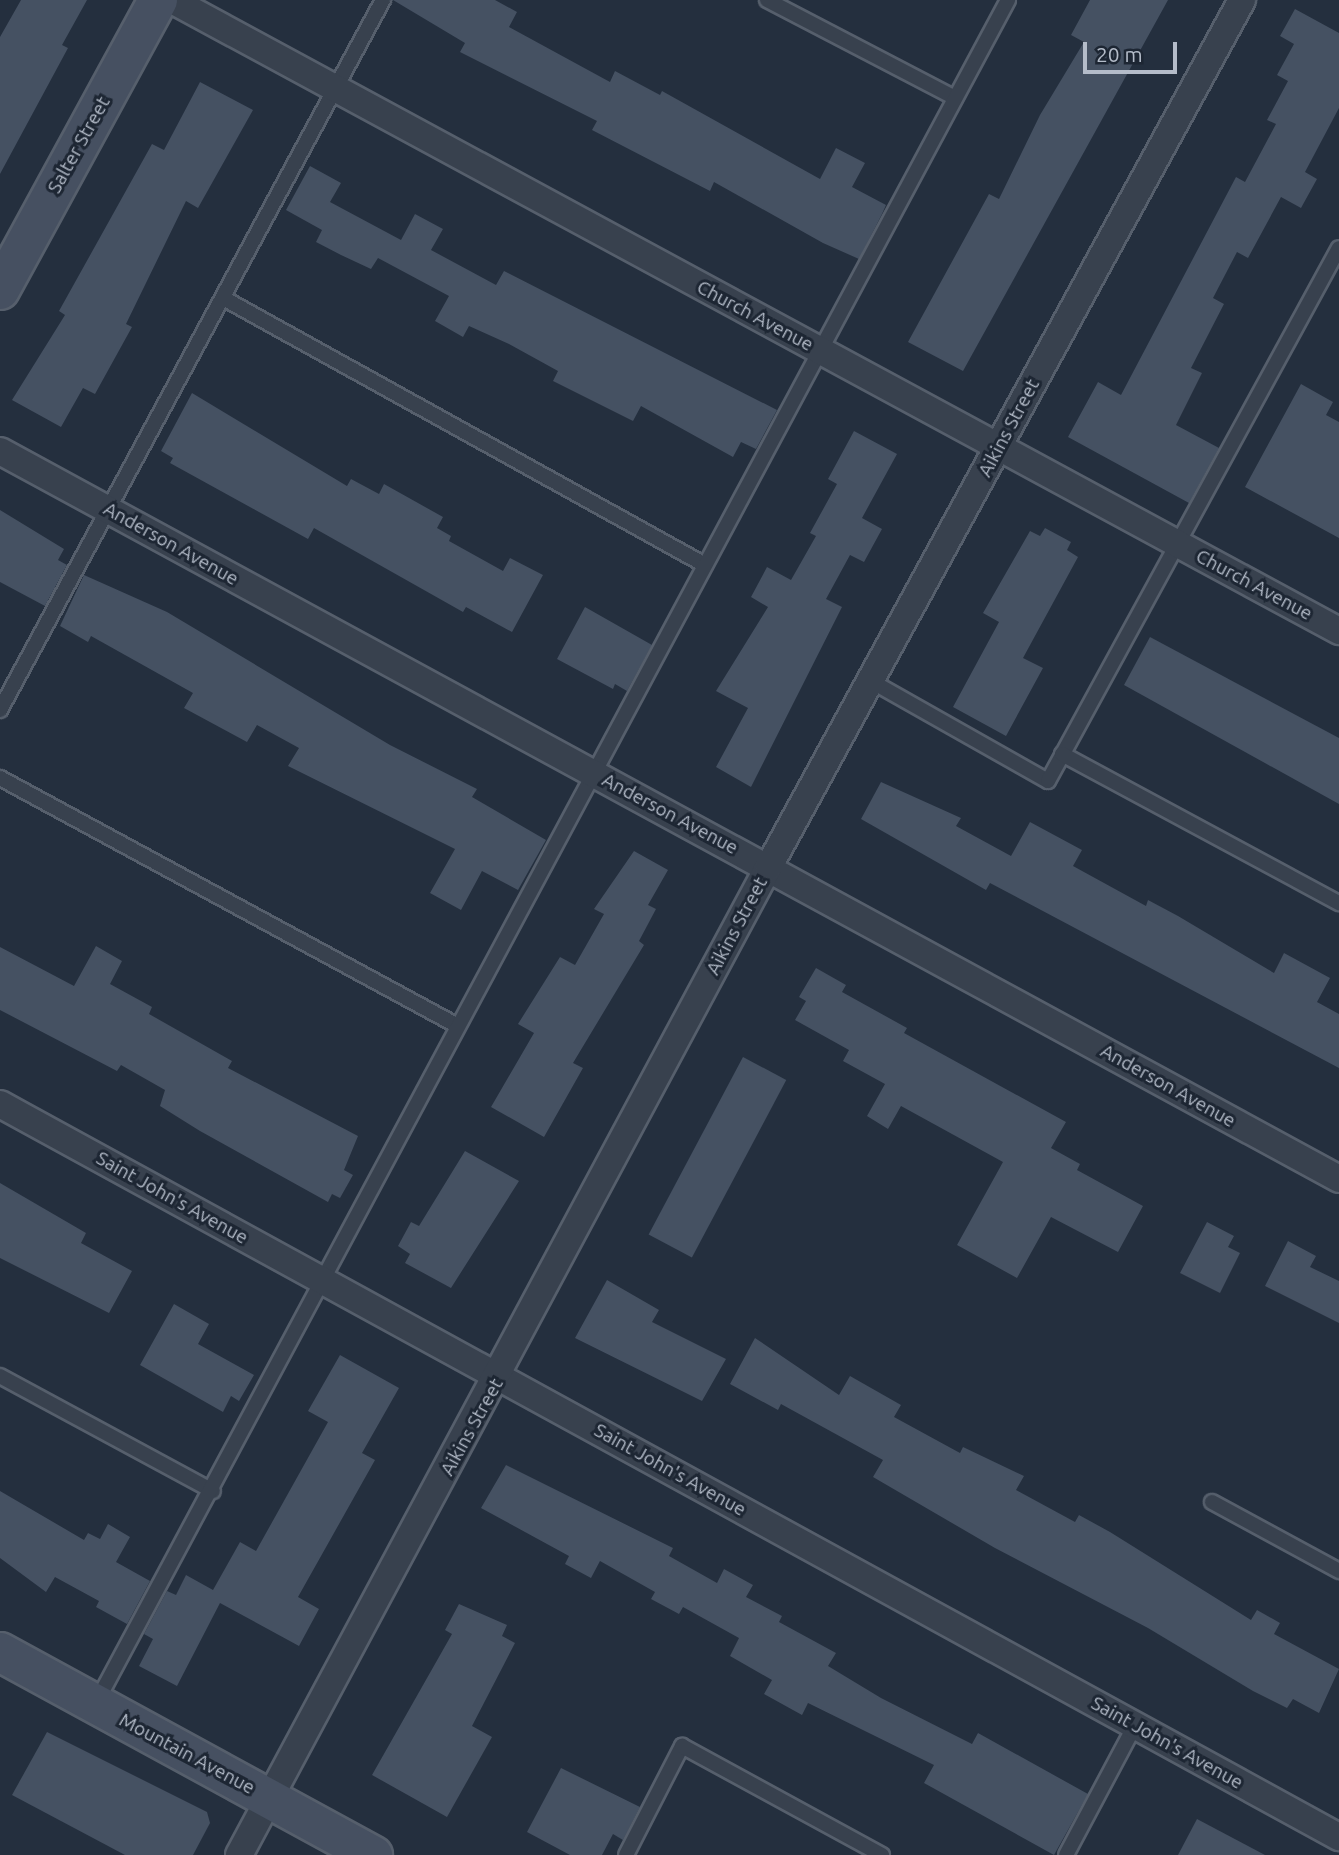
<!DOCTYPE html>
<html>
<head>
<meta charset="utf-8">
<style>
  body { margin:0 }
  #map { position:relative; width:1339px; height:1855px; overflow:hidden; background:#242f3e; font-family:Ubuntu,sans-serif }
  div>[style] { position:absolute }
  .building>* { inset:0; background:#455162; transform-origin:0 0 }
  .roads { filter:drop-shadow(2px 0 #565f6c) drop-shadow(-2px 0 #565f6c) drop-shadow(0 2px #565f6c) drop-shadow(0 -2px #565f6c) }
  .service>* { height:14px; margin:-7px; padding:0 7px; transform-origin:7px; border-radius:7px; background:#38414e }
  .minor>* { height:26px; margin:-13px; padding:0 13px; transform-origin:13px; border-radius:13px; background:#38414e }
  .secondary>* { height:38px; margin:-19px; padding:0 19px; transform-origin:19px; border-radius:19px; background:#465061 }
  span { translate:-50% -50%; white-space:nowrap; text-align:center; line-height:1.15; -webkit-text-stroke:6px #1d2633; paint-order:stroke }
  .street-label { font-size:19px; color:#b4bcc9 }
  .scale { position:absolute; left:1083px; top:42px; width:94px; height:32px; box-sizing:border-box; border:4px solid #b4bcc9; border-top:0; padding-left:9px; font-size:21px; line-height:24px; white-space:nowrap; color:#b4bcc9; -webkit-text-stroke:5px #1d2633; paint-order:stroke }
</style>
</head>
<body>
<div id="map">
  <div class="building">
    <i style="clip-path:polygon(21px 0,87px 0,62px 45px,68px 48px,0 174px,0 37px)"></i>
    <i style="clip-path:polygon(393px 0,495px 0,517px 12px,509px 27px,610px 82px,615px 71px,660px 95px,662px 91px,820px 179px,836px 148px,865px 163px,852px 187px,886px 205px,882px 214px,859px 259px,823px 243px,714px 182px,710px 191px,592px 130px,597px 121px,460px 52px,465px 43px)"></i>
    <i style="clip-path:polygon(1090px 0,1168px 0,963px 371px,908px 342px,989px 194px,999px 199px,1040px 115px,1084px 42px,1071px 35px)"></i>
    <i style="clip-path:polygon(1295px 9px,1339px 33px,1339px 108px,1305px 172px,1317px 179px,1301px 208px,1281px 197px,1248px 258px,1237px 252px,1213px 298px,1224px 304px,1191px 368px,1202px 373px,1176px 425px,1219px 448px,1189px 503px,1068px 437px,1098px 382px,1121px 395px,1236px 177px,1245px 182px,1276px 124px,1267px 120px,1288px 81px,1277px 75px,1294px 44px,1280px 36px)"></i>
    <i style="clip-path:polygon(200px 82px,253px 110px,198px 208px,186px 201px,126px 324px,132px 327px,95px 394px,83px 388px,61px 427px,12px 400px,65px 315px,59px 311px,152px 144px,164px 150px)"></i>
    <i style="clip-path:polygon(310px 166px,341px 183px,330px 202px,401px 240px,415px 214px,443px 229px,431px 250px,496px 285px,504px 271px,777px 410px,756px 449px,741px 442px,733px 457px,641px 406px,633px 421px,553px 381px,558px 371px,509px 344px,469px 326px,463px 337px,435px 321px,449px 296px,378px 258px,371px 269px,341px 255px,316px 242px,322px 230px,286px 210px)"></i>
    <i style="clip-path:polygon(1301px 384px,1333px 402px,1326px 415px,1339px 422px,1339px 538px,1245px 487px)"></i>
    <i style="clip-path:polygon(192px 393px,347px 486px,351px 479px,379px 494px,384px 484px,443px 517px,437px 528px,451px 536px,449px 541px,503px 571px,510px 558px,543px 575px,512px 632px,466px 607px,463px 612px,314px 528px,308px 539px,170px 463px,173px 458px,161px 451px)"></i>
    <i style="clip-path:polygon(854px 431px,897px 454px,862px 518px,882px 529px,864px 562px,850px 555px,826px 599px,842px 607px,751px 787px,716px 767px,748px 708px,716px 691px,768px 607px,751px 597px,767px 567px,791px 580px,816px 536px,810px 533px,837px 484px,828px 479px)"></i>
    <i style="clip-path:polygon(0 510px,64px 549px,58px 560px,67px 565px,45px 606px,0 582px)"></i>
    <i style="clip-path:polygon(1045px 528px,1071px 542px,1067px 550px,1078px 557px,1023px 658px,1043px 668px,1006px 736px,953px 707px,999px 622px,983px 613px,1030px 531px,1040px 536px)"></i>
    <i style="clip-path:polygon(84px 575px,167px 612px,390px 745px,477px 789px,472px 797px,546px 840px,518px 890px,482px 871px,461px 910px,430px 893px,455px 849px,288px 766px,299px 748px,257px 725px,247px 742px,184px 708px,193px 693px,91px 636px,88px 642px,60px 626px)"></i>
    <i style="clip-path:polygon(585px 607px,652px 645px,627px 691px,615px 684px,613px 689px,557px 659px)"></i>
    <i style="clip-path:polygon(1150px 637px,1339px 738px,1339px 804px,1124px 685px)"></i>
    <i style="clip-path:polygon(881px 782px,961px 818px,956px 826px,1011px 856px,1030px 822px,1082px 850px,1073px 866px,1146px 906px,1148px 900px,1178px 916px,1274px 973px,1284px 953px,1330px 978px,1317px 1002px,1339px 1014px,1339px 1068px,990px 883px,986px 890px,861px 819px)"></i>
    <i style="clip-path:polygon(634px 851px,668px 870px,648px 905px,656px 909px,639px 941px,644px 945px,573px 1063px,583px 1068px,544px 1137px,491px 1107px,534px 1033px,518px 1024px,560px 957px,575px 965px,604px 914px,594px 909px)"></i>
    <i style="clip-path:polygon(96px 946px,122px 961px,110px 984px,152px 1007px,149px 1014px,232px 1061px,228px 1068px,358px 1136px,344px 1170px,353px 1175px,340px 1198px,332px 1194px,328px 1202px,200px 1131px,160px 1106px,165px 1090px,121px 1065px,117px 1071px,0 1010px,0 947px,74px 986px)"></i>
    <i style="clip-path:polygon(816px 968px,846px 985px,842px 992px,907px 1028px,904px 1033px,1066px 1122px,1051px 1148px,1080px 1164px,1077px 1170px,1143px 1206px,1118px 1252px,1051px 1217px,1017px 1278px,957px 1245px,1003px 1162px,901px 1106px,888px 1129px,867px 1116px,885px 1084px,843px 1061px,849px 1050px,795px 1020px,806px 1001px,799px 997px)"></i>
    <i style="left:743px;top:1057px;width:49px;height:201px;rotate:28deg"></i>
    <i style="clip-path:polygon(465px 1151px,519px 1181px,451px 1288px,405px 1263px,410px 1254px,398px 1246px,411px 1222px,419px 1226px)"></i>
    <i style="clip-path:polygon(0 1183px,86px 1233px,81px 1243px,132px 1271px,109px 1313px,0 1258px)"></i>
    <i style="clip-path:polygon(1207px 1222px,1234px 1236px,1228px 1247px,1240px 1253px,1220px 1293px,1180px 1273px)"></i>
    <i style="clip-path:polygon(1288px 1241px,1316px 1256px,1310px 1267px,1339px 1281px,1339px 1323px,1265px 1286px)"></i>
    <i style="clip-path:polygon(607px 1280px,659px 1310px,652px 1322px,726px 1359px,702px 1401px,575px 1338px)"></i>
    <i style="clip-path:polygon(174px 1304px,209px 1324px,198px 1344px,254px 1375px,239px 1401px,231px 1396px,223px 1412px,140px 1365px)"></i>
    <i style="clip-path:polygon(755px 1338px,839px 1395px,850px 1376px,901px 1405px,894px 1417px,960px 1453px,963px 1447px,1024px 1476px,1016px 1490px,1075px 1522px,1079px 1515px,1110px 1532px,1251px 1620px,1257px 1610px,1280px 1623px,1274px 1634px,1339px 1669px,1319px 1713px,1293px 1699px,1287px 1708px,1253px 1691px,1148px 1628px,995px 1548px,873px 1477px,883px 1460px,781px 1404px,778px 1410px,730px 1384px)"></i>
    <i style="clip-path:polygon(340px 1355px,399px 1388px,362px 1453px,375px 1460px,298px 1597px,319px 1609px,299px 1646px,220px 1603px,177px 1686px,139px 1666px,153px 1639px,144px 1634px,167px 1591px,176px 1595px,186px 1575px,213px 1590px,240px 1542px,256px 1551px,328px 1422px,308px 1411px)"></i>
    <i style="clip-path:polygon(506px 1465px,673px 1548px,669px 1556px,717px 1583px,724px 1569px,753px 1585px,746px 1597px,782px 1616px,779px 1622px,836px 1653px,828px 1666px,881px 1698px,972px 1744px,978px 1733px,1088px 1794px,1054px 1855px,924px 1783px,934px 1765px,808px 1703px,802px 1715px,764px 1694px,772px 1680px,730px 1656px,739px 1638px,683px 1607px,679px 1614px,651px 1599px,655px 1592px,600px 1561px,591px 1578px,565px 1564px,569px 1556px,481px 1508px)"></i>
    <i style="clip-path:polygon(0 1491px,84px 1540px,88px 1533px,100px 1539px,108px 1524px,130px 1537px,116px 1562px,150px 1581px,127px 1624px,96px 1607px,99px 1601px,55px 1577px,46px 1592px,0 1558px)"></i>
    <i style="clip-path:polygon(459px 1604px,507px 1625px,502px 1636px,515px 1643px,472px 1726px,492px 1737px,447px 1817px,372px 1775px,452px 1634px,445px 1630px)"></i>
    <i style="clip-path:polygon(47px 1732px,207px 1812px,210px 1823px,193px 1855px,125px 1855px,12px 1795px)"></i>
    <i style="clip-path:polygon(561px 1768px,640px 1807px,623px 1840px,613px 1834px,602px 1855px,570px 1855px,527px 1832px)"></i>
    <i style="clip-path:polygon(1197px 1819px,1265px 1855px,1178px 1855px)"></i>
  </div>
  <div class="roads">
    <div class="service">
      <i style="left:767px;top:0;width:212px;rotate:27.5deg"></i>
      <i style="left:223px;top:298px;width:551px;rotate:28.98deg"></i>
      <i style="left:871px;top:681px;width:203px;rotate:29.5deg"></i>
      <i style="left:1048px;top:781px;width:607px;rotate:-61.37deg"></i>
      <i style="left:0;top:710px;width:807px;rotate:-61.66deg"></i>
      <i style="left:1062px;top:754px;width:315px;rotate:28.3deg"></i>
      <i style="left:0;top:778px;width:519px;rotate:28.44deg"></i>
      <i style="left:0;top:1376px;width:242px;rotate:28.4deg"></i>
      <i style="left:1212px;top:1502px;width:145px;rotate:28.5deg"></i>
      <i style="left:96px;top:1703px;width:1932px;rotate:-61.83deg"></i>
      <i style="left:626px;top:1855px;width:123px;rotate:-62.8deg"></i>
      <i style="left:682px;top:1746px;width:228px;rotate:28.6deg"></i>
      <i style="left:1066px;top:1855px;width:147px;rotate:-62deg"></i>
    </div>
    <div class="minor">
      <i style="left:172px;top:0;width:1327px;rotate:28.4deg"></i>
      <i style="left:0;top:451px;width:1524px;rotate:28.53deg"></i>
      <i style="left:0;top:1104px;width:1527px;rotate:28.7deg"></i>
      <i style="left:239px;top:1855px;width:1120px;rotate:-61.81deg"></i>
      <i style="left:768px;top:868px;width:989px;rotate:-61.36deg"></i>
    </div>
    <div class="secondary">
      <i style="left:0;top:290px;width:330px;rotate:-61.4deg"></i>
      <i style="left:0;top:1652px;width:425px;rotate:28.6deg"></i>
    </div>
  </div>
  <div class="street-label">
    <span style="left:79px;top:145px;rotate:-61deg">Salter Street</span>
    <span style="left:755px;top:316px;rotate:28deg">Church Avenue</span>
    <span style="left:1009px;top:428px;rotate:-62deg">Aikins Street</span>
    <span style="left:171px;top:544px;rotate:29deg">Anderson Avenue</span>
    <span style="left:1254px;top:585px;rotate:28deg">Church Avenue</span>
    <span style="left:670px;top:814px;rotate:28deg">Anderson Avenue</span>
    <span style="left:737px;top:926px;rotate:-62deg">Aikins Street</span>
    <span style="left:1168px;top:1086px;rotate:29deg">Anderson Avenue</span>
    <span style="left:172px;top:1198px;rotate:29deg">Saint John's Avenue</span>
    <span style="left:472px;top:1427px;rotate:-61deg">Aikins Street</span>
    <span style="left:670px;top:1470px;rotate:29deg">Saint John's Avenue</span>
    <span style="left:1167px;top:1743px;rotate:29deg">Saint John's Avenue</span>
    <span style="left:187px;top:1754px;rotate:28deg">Mountain Avenue</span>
  </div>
  <div class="scale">20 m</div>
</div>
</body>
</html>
